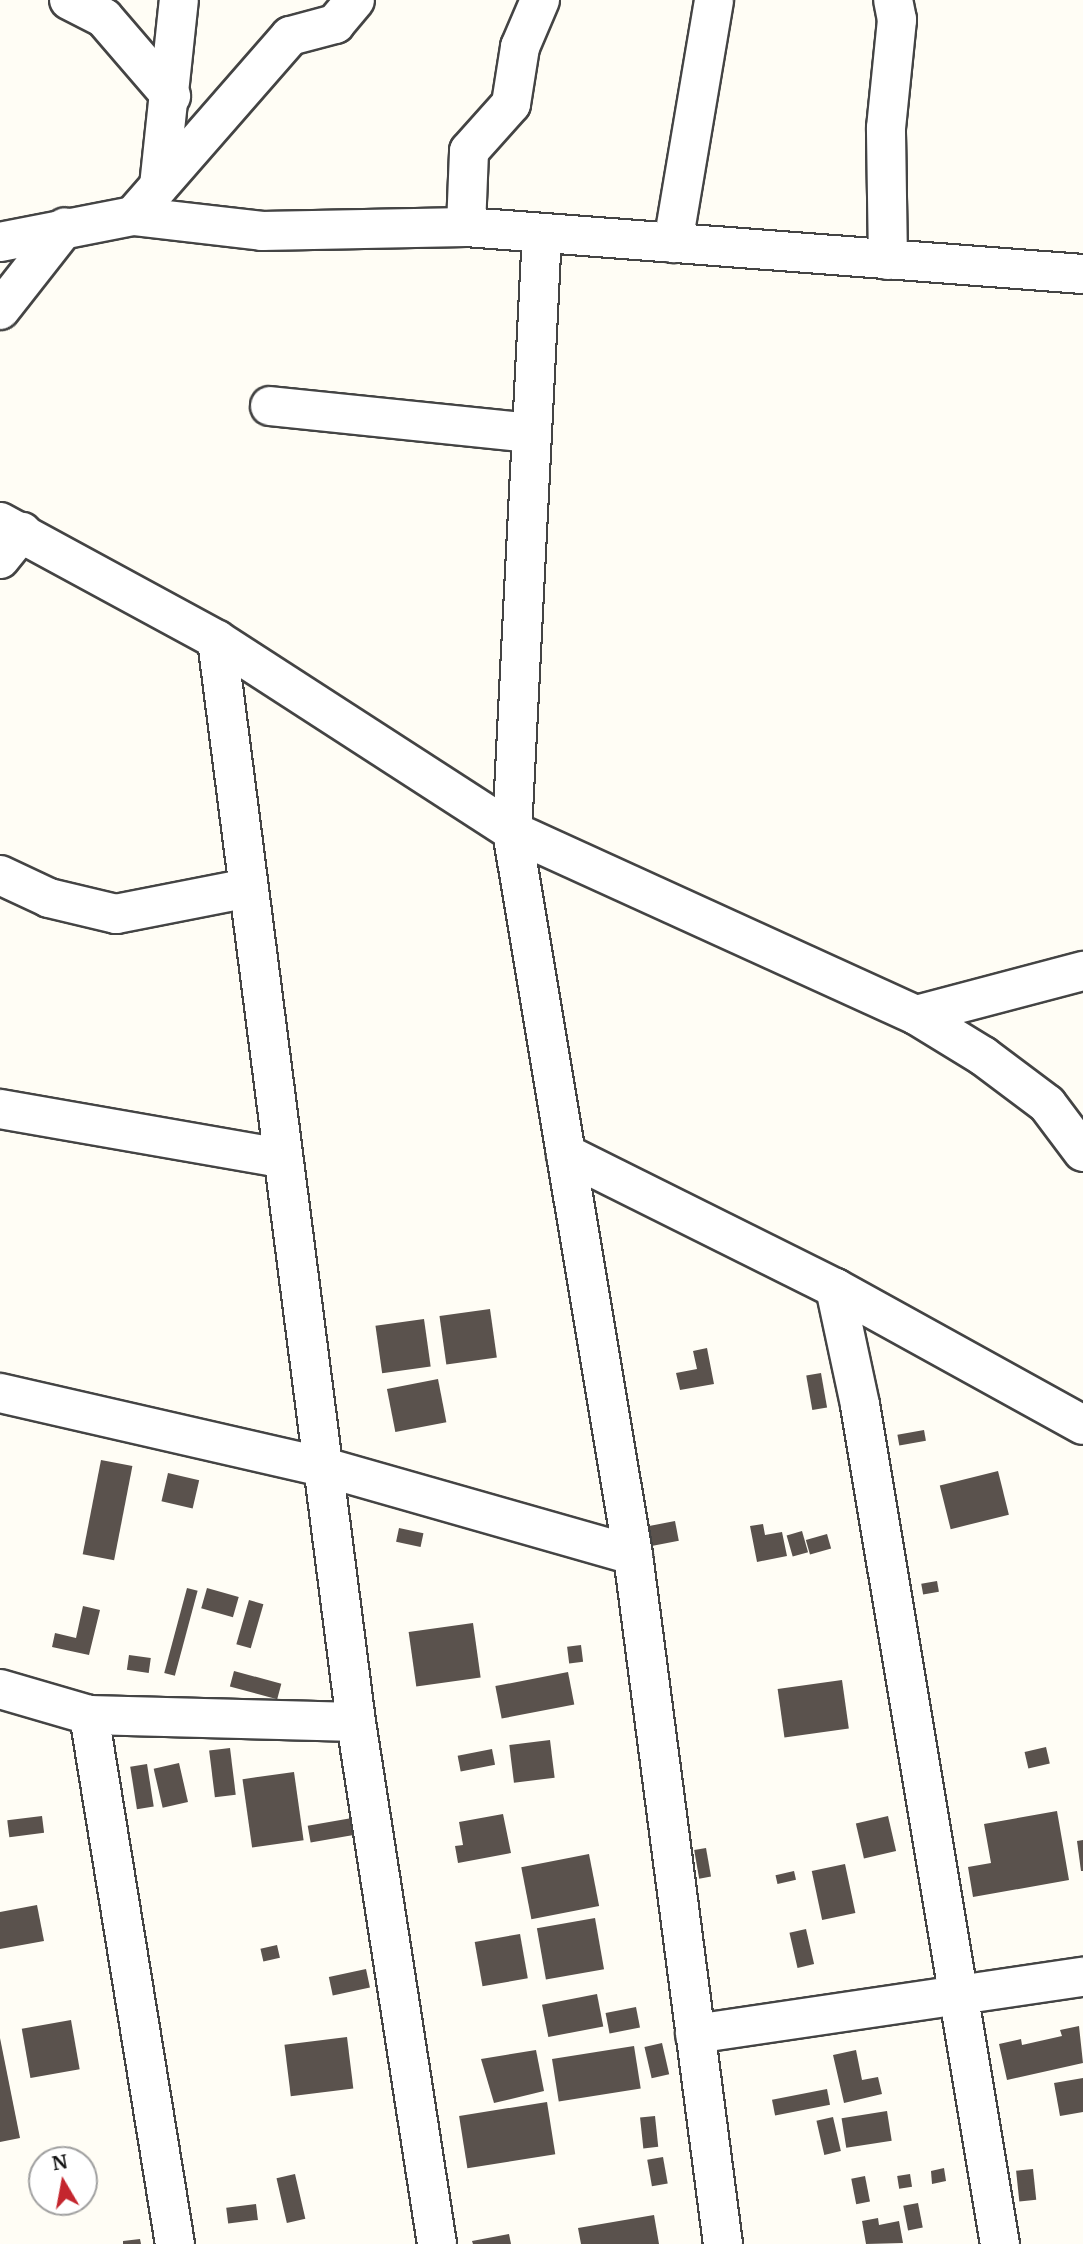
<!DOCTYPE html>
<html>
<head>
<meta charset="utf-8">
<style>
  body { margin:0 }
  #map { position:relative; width:1083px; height:2244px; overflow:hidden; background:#fffdf5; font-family:Merriweather,serif }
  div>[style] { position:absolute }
  .building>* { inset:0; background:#5a524d; transform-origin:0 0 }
  .roads { filter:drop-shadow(2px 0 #444) drop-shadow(-2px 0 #444) drop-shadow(0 2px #444) drop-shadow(0 -2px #444) }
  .street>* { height:38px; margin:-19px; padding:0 19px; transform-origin:19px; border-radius:19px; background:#fff }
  span { translate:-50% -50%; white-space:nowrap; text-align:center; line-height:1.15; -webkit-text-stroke:7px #fff; paint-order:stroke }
  .north { position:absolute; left:28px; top:2146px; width:70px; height:70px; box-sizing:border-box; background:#fff; border:2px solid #a0a0a0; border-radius:50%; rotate:350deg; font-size:19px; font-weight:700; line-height:28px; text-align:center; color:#111 }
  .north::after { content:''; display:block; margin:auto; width:24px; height:32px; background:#c4262e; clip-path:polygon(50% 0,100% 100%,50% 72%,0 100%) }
</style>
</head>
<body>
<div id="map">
  <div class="building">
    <i style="left:490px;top:1309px;width:49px;height:51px;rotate:82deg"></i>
    <i style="left:424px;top:1319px;width:48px;height:49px;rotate:82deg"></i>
    <i style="clip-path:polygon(707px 1348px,714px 1384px,680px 1390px,676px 1373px,697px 1369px,693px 1351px)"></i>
    <i style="left:821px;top:1373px;width:35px;height:15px;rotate:80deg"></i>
    <i style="left:438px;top:1379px;width:44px;height:52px;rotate:79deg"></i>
    <i style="left:924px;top:1430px;width:11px;height:27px;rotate:80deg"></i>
    <i style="left:101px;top:1460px;width:32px;height:96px;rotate:11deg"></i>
    <i style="left:998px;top:1471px;width:45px;height:60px;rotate:76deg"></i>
    <i style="left:168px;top:1473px;width:32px;height:29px;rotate:13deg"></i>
    <i style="left:675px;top:1521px;width:20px;height:33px;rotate:79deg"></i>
    <i style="clip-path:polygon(763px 1524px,765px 1535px,782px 1532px,787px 1556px,757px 1562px,750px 1526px)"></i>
    <i style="left:399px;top:1528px;width:25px;height:14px;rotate:12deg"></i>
    <i style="left:802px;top:1531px;width:22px;height:16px;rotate:74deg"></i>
    <i style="left:827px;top:1534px;width:15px;height:22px;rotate:74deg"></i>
    <i style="left:937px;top:1581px;width:11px;height:16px;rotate:80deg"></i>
    <i style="left:187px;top:1588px;width:11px;height:88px;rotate:15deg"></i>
    <i style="left:207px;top:1588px;width:33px;height:21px;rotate:16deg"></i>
    <i style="left:249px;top:1600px;width:15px;height:46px;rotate:16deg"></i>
    <i style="clip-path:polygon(83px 1606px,100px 1610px,89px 1655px,52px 1647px,55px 1633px,76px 1638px)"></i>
    <i style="left:473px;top:1623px;width:55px;height:65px;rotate:82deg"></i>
    <i style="left:581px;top:1645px;width:17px;height:14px;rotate:83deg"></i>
    <i style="left:129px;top:1655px;width:22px;height:15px;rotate:8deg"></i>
    <i style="left:234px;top:1671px;width:49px;height:16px;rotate:15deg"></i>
    <i style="left:568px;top:1672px;width:33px;height:74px;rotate:79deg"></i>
    <i style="left:842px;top:1680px;width:49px;height:65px;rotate:82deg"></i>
    <i style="left:550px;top:1740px;width:38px;height:41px;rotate:83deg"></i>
    <i style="left:1046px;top:1747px;width:17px;height:22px;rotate:77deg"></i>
    <i style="left:230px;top:1748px;width:47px;height:21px;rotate:83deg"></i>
    <i style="left:492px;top:1749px;width:16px;height:35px;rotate:79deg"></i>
    <i style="left:179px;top:1763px;width:40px;height:26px;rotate:77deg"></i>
    <i style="left:147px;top:1764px;width:43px;height:17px;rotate:81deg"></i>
    <i style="left:294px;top:1772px;width:69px;height:52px;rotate:82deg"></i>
    <i style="clip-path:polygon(1057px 1811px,1069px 1880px,973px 1897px,968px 1867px,991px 1863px,984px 1824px)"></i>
    <i style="clip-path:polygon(503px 1814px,511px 1853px,458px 1863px,455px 1846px,463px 1845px,459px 1822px)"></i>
    <i style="left:42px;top:1816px;width:17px;height:35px;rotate:83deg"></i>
    <i style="left:888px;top:1816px;width:36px;height:33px;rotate:77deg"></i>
    <i style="left:352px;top:1818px;width:17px;height:45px;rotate:80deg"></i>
    <i style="clip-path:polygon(1083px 1840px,1083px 1871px,1081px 1871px,1077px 1841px)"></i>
    <i style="left:706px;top:1848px;width:29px;height:12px;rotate:80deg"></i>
    <i style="left:589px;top:1854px;width:53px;height:69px;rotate:79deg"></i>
    <i style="left:845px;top:1864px;width:50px;height:34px;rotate:78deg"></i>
    <i style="left:794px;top:1871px;width:9px;height:19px;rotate:77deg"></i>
    <i style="clip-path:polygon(37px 1905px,44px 1941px,0 1949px,0 1912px)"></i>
    <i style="left:595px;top:1918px;width:52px;height:59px;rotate:80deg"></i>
    <i style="left:806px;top:1929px;width:36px;height:17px;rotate:77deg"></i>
    <i style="left:520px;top:1934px;width:45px;height:46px;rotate:80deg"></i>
    <i style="left:277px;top:1945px;width:13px;height:17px;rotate:77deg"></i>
    <i style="left:366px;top:1969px;width:19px;height:38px;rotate:78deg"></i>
    <i style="left:597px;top:1994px;width:33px;height:56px;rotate:79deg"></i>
    <i style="left:636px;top:2007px;width:21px;height:31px;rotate:79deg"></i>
    <i style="left:71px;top:2020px;width:50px;height:50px;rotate:80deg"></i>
    <i style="clip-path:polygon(1079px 2026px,1083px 2063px,1007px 2080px,999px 2044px,1021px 2039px,1022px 2045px,1062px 2036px,1060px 2030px)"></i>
    <i style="left:347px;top:2037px;width:52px;height:63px;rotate:83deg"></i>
    <i style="clip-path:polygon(0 2038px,20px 2138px,0 2142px)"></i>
    <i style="left:662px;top:2043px;width:32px;height:18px;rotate:77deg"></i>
    <i style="left:634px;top:2046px;width:43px;height:83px;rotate:81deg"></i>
    <i style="clip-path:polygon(536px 2050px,544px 2091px,494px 2103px,481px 2059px)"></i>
    <i style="clip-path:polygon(856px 2050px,862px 2080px,878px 2077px,882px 2094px,844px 2103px,833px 2055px)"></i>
    <i style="clip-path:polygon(1083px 2078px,1083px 2112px,1060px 2116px,1054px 2083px)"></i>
    <i style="left:827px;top:2089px;width:16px;height:56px;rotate:79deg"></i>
    <i style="left:547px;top:2102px;width:53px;height:89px;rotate:81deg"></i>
    <i style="left:887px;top:2111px;width:30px;height:46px;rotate:81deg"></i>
    <i style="left:655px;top:2116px;width:31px;height:15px;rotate:84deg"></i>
    <i style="left:833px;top:2117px;width:35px;height:17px;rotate:77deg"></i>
    <i style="left:663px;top:2157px;width:27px;height:16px;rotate:80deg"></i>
    <i style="clip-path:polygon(944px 2168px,946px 2181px,932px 2184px,931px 2171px)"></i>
    <i style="left:1033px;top:2169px;width:31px;height:17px;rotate:84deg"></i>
    <i style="left:295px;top:2174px;width:46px;height:19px;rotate:77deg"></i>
    <i style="left:910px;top:2174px;width:13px;height:13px;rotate:81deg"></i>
    <i style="left:865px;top:2176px;width:26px;height:14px;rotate:79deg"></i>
    <i style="left:918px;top:2203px;width:25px;height:15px;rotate:79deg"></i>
    <i style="left:256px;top:2204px;width:16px;height:30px;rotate:83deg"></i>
    <i style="clip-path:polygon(654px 2215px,659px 2244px,581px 2244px,578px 2228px)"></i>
    <i style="clip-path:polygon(878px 2218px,879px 2225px,899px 2221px,903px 2243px,866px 2244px,862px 2221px)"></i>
    <i style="clip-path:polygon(509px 2234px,511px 2244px,473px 2244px,472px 2241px)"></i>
    <i style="clip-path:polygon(140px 2239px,141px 2244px,123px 2244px,123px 2241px)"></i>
  </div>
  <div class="roads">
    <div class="street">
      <i style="left:69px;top:0;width:39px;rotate:27deg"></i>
      <i style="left:104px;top:18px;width:103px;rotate:49.3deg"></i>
      <i style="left:159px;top:186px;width:187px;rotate:-83.9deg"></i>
      <i style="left:133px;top:216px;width:239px;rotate:-48.9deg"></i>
      <i style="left:290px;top:36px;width:47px;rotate:-14.9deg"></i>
      <i style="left:335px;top:24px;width:31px;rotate:-50deg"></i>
      <i style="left:466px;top:227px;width:76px;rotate:-87.7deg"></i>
      <i style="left:469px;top:151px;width:63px;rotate:-48.2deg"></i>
      <i style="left:511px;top:104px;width:58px;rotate:-81deg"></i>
      <i style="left:520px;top:47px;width:51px;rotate:-66.9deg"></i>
      <i style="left:542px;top:233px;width:599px;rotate:92.87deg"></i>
      <i style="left:512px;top:831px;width:734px;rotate:80.51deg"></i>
      <i style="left:633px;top:1555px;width:695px;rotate:82.56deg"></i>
      <i style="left:0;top:242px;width:136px;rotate:-11.1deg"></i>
      <i style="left:133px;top:216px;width:130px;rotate:6.6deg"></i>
      <i style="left:262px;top:231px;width:204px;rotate:-1.1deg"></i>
      <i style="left:466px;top:227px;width:619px;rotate:4.36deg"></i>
      <i style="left:673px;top:243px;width:246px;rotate:-80.4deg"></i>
      <i style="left:888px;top:260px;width:132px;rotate:-90.9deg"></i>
      <i style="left:886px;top:128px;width:109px;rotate:-84.2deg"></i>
      <i style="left:897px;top:20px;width:20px;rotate:-101deg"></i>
      <i style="left:0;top:310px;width:105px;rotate:-51.9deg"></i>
      <i style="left:270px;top:406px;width:263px;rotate:5.9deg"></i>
      <i style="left:0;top:522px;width:247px;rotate:28.5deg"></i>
      <i style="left:217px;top:640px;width:351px;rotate:32.9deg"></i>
      <i style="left:512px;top:831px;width:444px;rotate:24.5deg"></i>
      <i style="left:916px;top:1015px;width:79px;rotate:31.5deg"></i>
      <i style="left:983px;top:1056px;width:80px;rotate:36.9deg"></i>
      <i style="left:1047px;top:1104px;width:60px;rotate:53.1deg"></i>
      <i style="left:0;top:559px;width:35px;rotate:-51deg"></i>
      <i style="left:217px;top:640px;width:1091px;rotate:82.68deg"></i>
      <i style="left:356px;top:1722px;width:528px;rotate:81.18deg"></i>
      <i style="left:0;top:875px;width:54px;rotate:25.1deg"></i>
      <i style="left:49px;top:898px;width:69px;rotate:13.4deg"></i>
      <i style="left:116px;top:914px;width:135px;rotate:-11.1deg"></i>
      <i style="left:916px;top:1015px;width:173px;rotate:-14.8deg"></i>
      <i style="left:0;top:1109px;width:285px;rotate:9.9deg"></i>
      <i style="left:566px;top:1154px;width:301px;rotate:26.5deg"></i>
      <i style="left:835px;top:1288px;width:283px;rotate:28.9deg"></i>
      <i style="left:835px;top:1288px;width:120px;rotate:77.9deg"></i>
      <i style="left:860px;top:1405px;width:851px;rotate:80.53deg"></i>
      <i style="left:0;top:1393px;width:332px;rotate:12.9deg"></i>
      <i style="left:324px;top:1467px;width:321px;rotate:15.9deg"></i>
      <i style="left:0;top:1689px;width:93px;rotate:16.3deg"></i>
      <i style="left:89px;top:1715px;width:267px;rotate:1.5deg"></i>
      <i style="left:89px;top:1715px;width:536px;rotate:80.77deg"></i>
      <i style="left:695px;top:2034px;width:392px;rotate:-8.4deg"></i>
    </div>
  </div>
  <div class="north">N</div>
</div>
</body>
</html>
